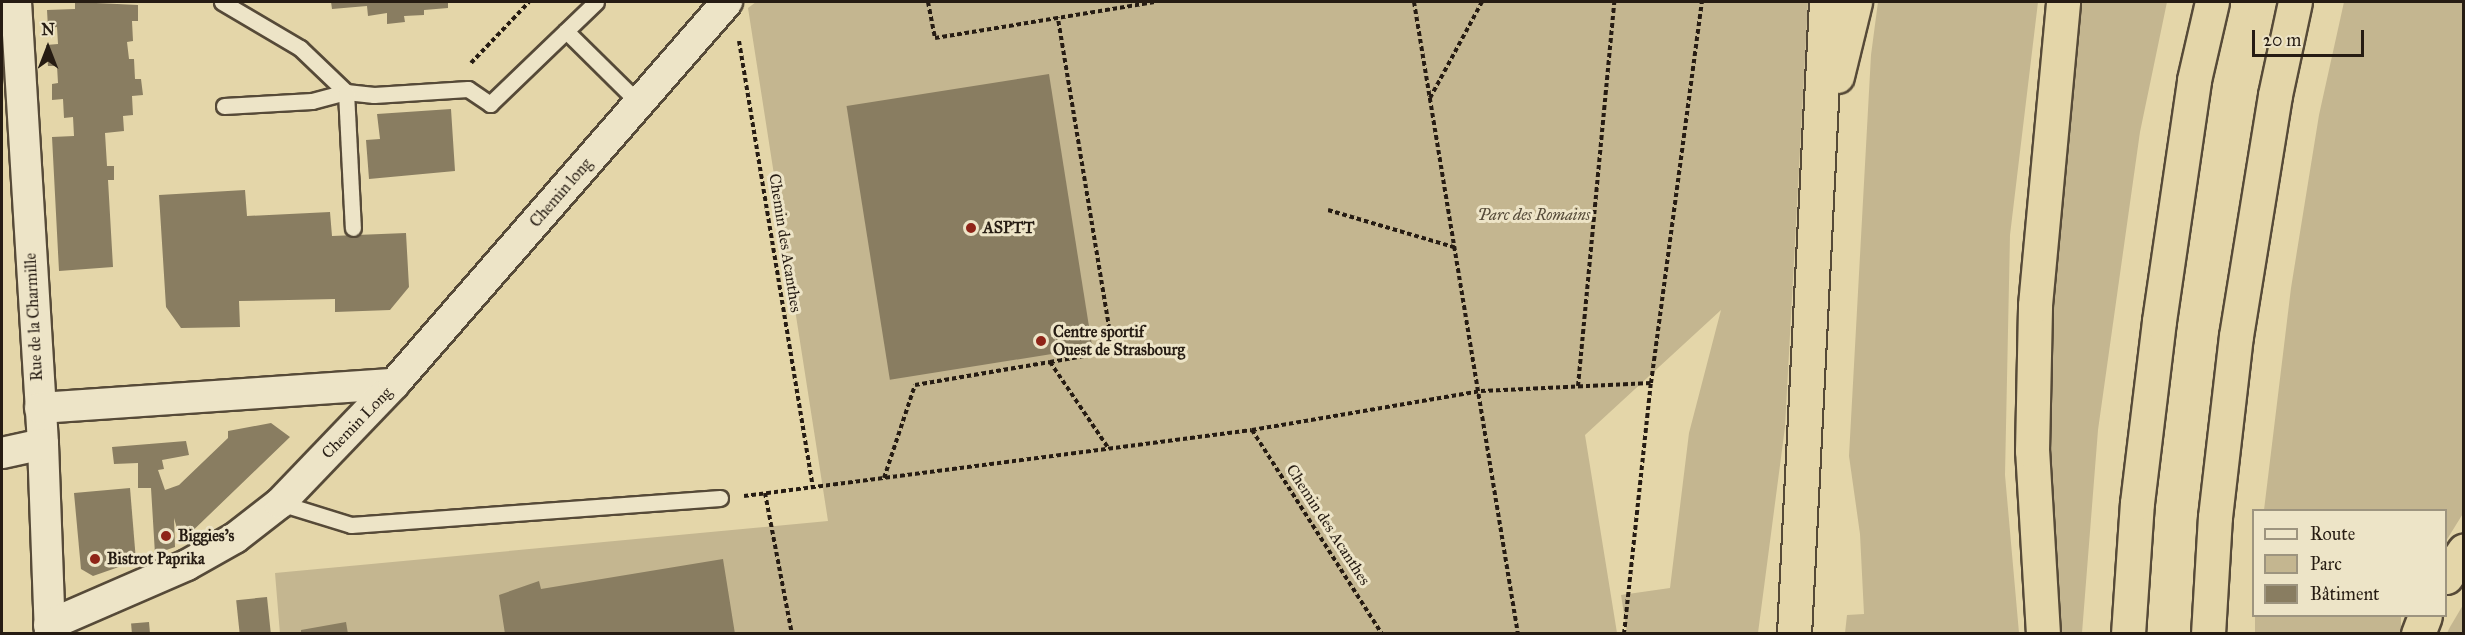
<!DOCTYPE html>
<html>
<head>
<meta charset="utf-8">
<style>
  body { margin:0 }
  #map { position:relative; width:2465px; height:635px; overflow:hidden; background:#e4d6a9; font-family:"IM FELL Great Primer",serif }
  div>[style] { position:absolute }
  .green>* { inset:0; background:#c4b690; transform-origin:0 0 }
  .building>* { inset:0; background:#897d61; transform-origin:0 0 }
  .path>* { height:4px; margin-top:-2px; transform-origin:0; background:repeating-linear-gradient(90deg,#261c13 0 4.5px,transparent 0 7.5px) }
  .roads { filter:drop-shadow(2px 0 #564a38) drop-shadow(-2px 0 #564a38) drop-shadow(0 2px #564a38) drop-shadow(0 -2px #564a38) }
  .lane>* { height:15px; margin:-7.5px; padding:0 7.5px; transform-origin:7.5px; border-radius:7.5px; background:#ede4c7 }
  .street>* { height:30px; margin:-15px; padding:0 15px; transform-origin:15px; border-radius:15px; background:#ede4c7 }
  .highway>* { height:33px; margin:-16.5px; padding:0 16.5px; transform-origin:16.5px; border-radius:16.5px; background:#e4d6a9 }
  .dots>* { width:16px; height:16px; translate:-50% -50%; box-sizing:border-box; border:3px solid #ede4c7; border-radius:50% }
  span { translate:-50% -50%; white-space:nowrap; text-align:center; line-height:1.15; -webkit-text-stroke:6px #ede4c7; paint-order:stroke }
  .street-label { font-size:16px; color:#261c13 }
  .park-label { font-size:16px; color:#554a38; font-style:italic }
  .poi-label { font-size:16px; color:#261c13; font-weight:700 }
  .left { translate:0 -50%; text-align:left }
  .frame { position:absolute; inset:0; border:3px solid #261c13; pointer-events:none }
  .legend { position:absolute; left:2252px; top:509px; width:195px; height:108px; box-sizing:border-box; background:#ede4c7; border:2px solid #9d947f; margin:0; padding:8px 10px; list-style:none; font-size:18px; color:#261c13 }
  .legend li { display:flex; align-items:center; gap:12px; height:30px }
  .legend b { width:30px; border:2px solid #9d947f }
  .north { position:absolute; left:18px; top:18px; width:60px; height:60px; -webkit-text-stroke:4px #ede4c7; paint-order:stroke; rotate:0deg; font-size:16px; font-weight:700; line-height:24px; text-align:center; color:#261c13 }
  .north::after { content:''; display:block; margin:auto; width:21px; height:27px; background:#261c13; clip-path:polygon(50% 0,100% 100%,50% 72%,0 100%) }
  .scale { position:absolute; left:2252px; top:30px; width:112px; height:27px; box-sizing:border-box; border:3px solid #261c13; border-top:0; padding-left:8px; font-size:18px; line-height:21px; white-space:nowrap; color:#261c13; -webkit-text-stroke:4px #ede4c7; paint-order:stroke }
</style>
</head>
<body>
<div id="map">
  <div class="green">
    <i style="clip-path:polygon(756px 2px,1808px 2px,1785px 427px,1758px 633px,1627px 633px,1621px 595px,1670px 588px,1689px 433px,1721px 310px,1585px 435px,1617px 633px,280px 634px,275px 573px,828px 521px,748px 8px)"></i>
    <i style="clip-path:polygon(1878px 2px,2038px 2px,2010px 235px,2005px 475px,2019px 633px,1845px 633px,1847px 615px,1864px 614px,1860px 534px,1849px 456px,1871px 55px)"></i>
    <i style="clip-path:polygon(2079px 2px,2167px 2px,2140px 132px,2098px 430px,2082px 633px,2057px 633px,2046px 487px,2048px 331px,2060px 162px)"></i>
    <i style="clip-path:polygon(2344px 2px,2463px 2px,2464px 512px,2446px 541px,2446px 510px,2264px 510px,2291px 288px,2319px 115px)"></i>
    <i style="clip-path:polygon(2463px 605px,2463px 633px,2447px 633px,2450px 627px)"></i>
    <i style="left:2255px;top:616px;width:146px;height:18px"></i>
  </div>
  <div class="building">
    <i style="clip-path:polygon(75px 2px,138px 5px,138px 21px,132px 21px,133px 41px,127px 42px,129px 59px,134px 59px,135px 79px,141px 79px,143px 95px,132px 96px,133px 115px,123px 116px,124px 131px,105px 133px,107px 166px,114px 166px,114px 180px,108px 180px,113px 267px,59px 271px,52px 137px,74px 136px,73px 117px,64px 118px,63px 99px,52px 100px,52px 84px,58px 83px,57px 66px,48px 66px,46px 45px,58px 44px,57px 27px,48px 28px,47px 10px,75px 9px)"></i>
    <i style="clip-path:polygon(331px 2px,448px 2px,448px 8px,424px 10px,424px 15px,404px 16px,405px 22px,387px 24px,387px 13px,368px 16px,367px 6px,332px 9px)"></i>
    <i style="left:1049px;top:74px;width:277px;height:205px;rotate:81deg"></i>
    <i style="clip-path:polygon(451px 109px,455px 171px,369px 179px,366px 140px,380px 139px,377px 114px)"></i>
    <i style="clip-path:polygon(245px 190px,247px 216px,330px 212px,332px 236px,406px 233px,409px 287px,390px 310px,335px 312px,335px 299px,239px 301px,240px 327px,181px 328px,166px 307px,159px 195px)"></i>
    <i style="clip-path:polygon(271px 423px,290px 437px,181px 542px,174px 518px,175px 547px,155px 554px,151px 488px,138px 488px,138px 463px,114px 464px,112px 447px,186px 441px,189px 455px,162px 460px,164px 469px,158px 470px,165px 490px,179px 485px,228px 438px,228px 431px)"></i>
    <i style="clip-path:polygon(130px 488px,136px 561px,93px 576px,81px 569px,74px 493px)"></i>
    <i style="clip-path:polygon(723px 559px,735px 634px,505px 634px,499px 595px,539px 581px,541px 589px)"></i>
    <i style="left:267px;top:597px;width:37px;height:31px;rotate:84deg"></i>
    <i style="left:149px;top:622px;width:12px;height:18px;rotate:85deg"></i>
    <i style="clip-path:polygon(346px 622px,348px 634px,301px 634px,301px 630px)"></i>
  </div>
  <div class="path">
    <i style="left:928px;top:2px;width:37px;rotate:79deg"></i>
    <i style="left:935px;top:38px;width:224px;rotate:-9.3deg"></i>
    <i style="left:1414px;top:2px;width:640px;rotate:80.66deg"></i>
    <i style="left:739px;top:41px;width:453px;rotate:80.6deg"></i>
    <i style="left:471px;top:63px;width:84px;rotate:-46.4deg"></i>
    <i style="left:1430px;top:98px;width:109px;rotate:-61.6deg"></i>
    <i style="left:1328px;top:210px;width:134px;rotate:16.4deg"></i>
    <i style="left:1050px;top:362px;width:64px;rotate:-9.9deg"></i>
    <i style="left:1113px;top:351px;width:338px;rotate:-99.4deg"></i>
    <i style="left:1578px;top:386px;width:386px;rotate:-84.6deg"></i>
    <i style="left:1252px;top:430px;width:242px;rotate:57.5deg"></i>
    <i style="left:884px;top:478px;width:98px;rotate:-71.6deg"></i>
    <i style="left:915px;top:385px;width:137px;rotate:-9.7deg"></i>
    <i style="left:1050px;top:362px;width:105px;rotate:55.9deg"></i>
    <i style="left:765px;top:493px;width:144px;rotate:79.2deg"></i>
    <i style="left:744px;top:496px;width:512px;rotate:-7.4deg"></i>
    <i style="left:1252px;top:430px;width:232px;rotate:-9.7deg"></i>
    <i style="left:1481px;top:391px;width:170px;rotate:-2.7deg"></i>
    <i style="left:1624px;top:634px;width:252px;rotate:-83.9deg"></i>
    <i style="left:1651px;top:383px;width:384px;rotate:-82.4deg"></i>
  </div>
  <div class="roads">
    <div class="lane">
      <i style="left:222px;top:2px;width:91px;rotate:30.5deg"></i>
      <i style="left:300px;top:48px;width:64px;rotate:43.7deg"></i>
      <i style="left:346px;top:92px;width:28px;rotate:6deg"></i>
      <i style="left:374px;top:95px;width:94px;rotate:-3.7deg"></i>
      <i style="left:468px;top:89px;width:27px;rotate:34deg"></i>
      <i style="left:490px;top:104px;width:147px;rotate:-43.9deg"></i>
      <i style="left:566px;top:31px;width:103px;rotate:44.6deg"></i>
      <i style="left:224px;top:106px;width:88px;rotate:-3.3deg"></i>
      <i style="left:312px;top:101px;width:35px;rotate:-15deg"></i>
      <i style="left:346px;top:92px;width:136px;rotate:87.1deg"></i>
      <i style="left:280px;top:503px;width:74px;rotate:17.2deg"></i>
      <i style="left:351px;top:525px;width:370px;rotate:-4.2deg"></i>
    </div>
    <div class="street">
      <i style="left:16px;top:2px;width:443px;rotate:86.5deg"></i>
      <i style="left:43px;top:444px;width:190px;rotate:87.9deg"></i>
      <i style="left:40px;top:408px;width:355px;rotate:-3.9deg"></i>
      <i style="left:2px;top:453px;width:42px;rotate:-12.4deg"></i>
      <i style="left:49px;top:625px;width:150px;rotate:-23.5deg"></i>
      <i style="left:187px;top:565px;width:55px;rotate:-29.4deg"></i>
      <i style="left:235px;top:538px;width:57px;rotate:-37.9deg"></i>
      <i style="left:280px;top:503px;width:165px;rotate:-46.2deg"></i>
      <i style="left:394px;top:384px;width:507px;rotate:-48.92deg"></i>
    </div>
    <div class="highway">
      <i style="left:1837px;top:76px;width:76px;rotate:-76.3deg"></i>
      <i style="left:2446px;top:577px;width:32px;rotate:-56deg"></i>
      <i style="left:1794px;top:634px;width:633px;rotate:-87.1deg"></i>
      <i style="left:2043px;top:634px;width:183px;rotate:-93.4deg"></i>
      <i style="left:2032px;top:451px;width:146px;rotate:-88.8deg"></i>
      <i style="left:2035px;top:305px;width:304px;rotate:-84.7deg"></i>
      <i style="left:2128px;top:634px;width:131px;rotate:-86.1deg"></i>
      <i style="left:2137px;top:503px;width:183px;rotate:-83.1deg"></i>
      <i style="left:2159px;top:321px;width:244px;rotate:-81.7deg"></i>
      <i style="left:2194px;top:80px;width:80px;rotate:-77deg"></i>
      <i style="left:2208px;top:634px;width:117px;rotate:-86.6deg"></i>
      <i style="left:2215px;top:517px;width:182px;rotate:-83.4deg"></i>
      <i style="left:2236px;top:336px;width:244px;rotate:-80.8deg"></i>
      <i style="left:2275px;top:95px;width:95px;rotate:-77.9deg"></i>
      <i style="left:2418px;top:634px;width:19px;rotate:-69deg"></i>
    </div>
  </div>
  <div class="dots">
    <i style="left:971px;top:228px;background:#8f2418"></i>
    <i style="left:1041px;top:341px;background:#8f2418"></i>
    <i style="left:166px;top:536px;background:#8f2418"></i>
    <i style="left:95px;top:559px;background:#8f2418"></i>
  </div>
  <div class="street-label">
    <span style="left:561px;top:193px;rotate:-49deg">Chemin long</span>
    <span style="left:785px;top:243px;rotate:81deg">Chemin des Acanthes</span>
    <span style="left:34px;top:317px;rotate:-93deg">Rue de la Charmille</span>
    <span style="left:357px;top:423px;rotate:-46deg">Chemin Long</span>
    <span style="left:1328px;top:525px;rotate:57deg">Chemin des Acanthes</span>
  </div>
  <div class="park-label">
    <span style="left:1534px;top:215px">Parc des Romains</span>
  </div>
  <div class="poi-label">
    <span class="left" style="left:983px;top:228px">ASPTT</span>
    <span class="left" style="left:1053px;top:341px">Centre sportif<br>Ouest de Strasbourg</span>
    <span class="left" style="left:178px;top:536px">Biggies's</span>
    <span class="left" style="left:107px;top:559px">Bistrot Paprika</span>
  </div>
  <div class="frame"></div>
  <ul class="legend">
  <li><b style="height:8px;background:#ede4c7"></b>Route</li>
  <li><b style="height:16px;background:#c4b690"></b>Parc</li>
  <li><b style="height:16px;background:#897d61"></b>Bâtiment</li>
  </ul>
  <div class="north">N</div>
  <div class="scale">20 m</div>
</div>
</body>
</html>
